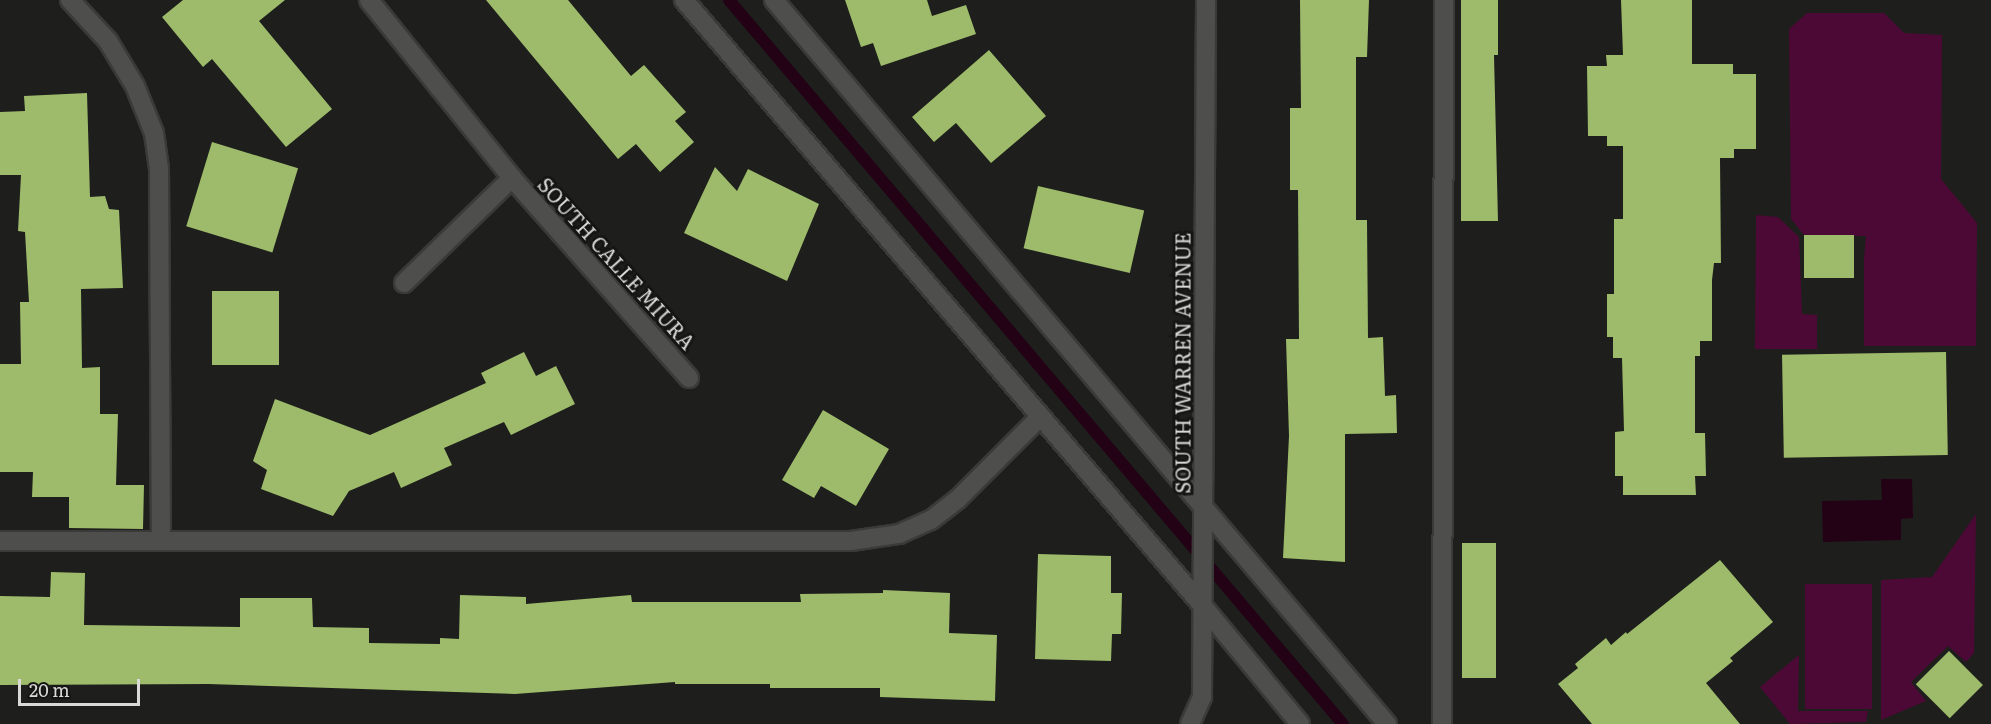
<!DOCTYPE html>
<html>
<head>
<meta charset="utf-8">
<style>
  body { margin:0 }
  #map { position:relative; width:1991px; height:724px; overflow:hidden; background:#1e1f1c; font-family:Literata,serif }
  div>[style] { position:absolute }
  .green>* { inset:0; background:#4d0935; transform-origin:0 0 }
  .water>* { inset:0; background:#230216 }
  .stream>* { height:12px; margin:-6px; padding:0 6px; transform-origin:6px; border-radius:6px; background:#230216 }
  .building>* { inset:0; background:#9dbb6a; transform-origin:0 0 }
  .roads { filter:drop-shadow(2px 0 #3a3b39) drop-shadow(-2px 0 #3a3b39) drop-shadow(0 2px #3a3b39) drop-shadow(0 -2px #3a3b39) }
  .lane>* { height:18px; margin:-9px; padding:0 9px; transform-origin:9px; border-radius:9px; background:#4e4f4c }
  .street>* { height:18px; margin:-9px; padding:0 9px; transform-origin:9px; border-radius:9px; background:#4e4f4c }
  span { translate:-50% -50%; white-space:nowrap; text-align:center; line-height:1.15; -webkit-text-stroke:6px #151613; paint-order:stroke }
  .street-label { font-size:20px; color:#d9dad8 }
  .scale { position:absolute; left:18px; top:679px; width:122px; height:27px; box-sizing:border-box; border:3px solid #d9dad8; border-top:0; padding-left:8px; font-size:18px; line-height:21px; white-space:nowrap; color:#d9dad8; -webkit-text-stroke:4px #151613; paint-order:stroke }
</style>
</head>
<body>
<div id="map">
  <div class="green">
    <i style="clip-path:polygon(1807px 13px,1884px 13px,1904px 33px,1942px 35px,1941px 179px,1977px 223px,1976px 346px,1864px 346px,1864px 259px,1866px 236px,1804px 235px,1791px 219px,1789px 29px)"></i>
    <i style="clip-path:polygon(1756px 215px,1778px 217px,1799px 237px,1802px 314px,1817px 315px,1817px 349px,1755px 349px)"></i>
    <i style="clip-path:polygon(1976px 514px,1974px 653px,1966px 662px,1948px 646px,1911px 682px,1926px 701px,1881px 720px,1881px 580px,1932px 577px)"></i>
    <i style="left:1872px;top:584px;width:125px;height:67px;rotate:90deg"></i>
    <i style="clip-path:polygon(1799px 655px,1798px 711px,1868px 711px,1866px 722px,1790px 724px,1760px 687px)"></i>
  </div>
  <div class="water">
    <i style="clip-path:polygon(1881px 479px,1912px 479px,1913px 518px,1901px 519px,1901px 540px,1823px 542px,1822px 501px,1882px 500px)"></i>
  </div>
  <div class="stream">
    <i style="left:729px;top:0;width:949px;rotate:49.7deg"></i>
  </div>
  <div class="building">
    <i style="clip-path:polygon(183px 0,285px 0,259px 21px,332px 109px,286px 147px,212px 59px,203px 67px,162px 17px)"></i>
    <i style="clip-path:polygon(486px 0,568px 0,631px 76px,644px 65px,686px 112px,675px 121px,694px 142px,660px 172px,636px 144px,618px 159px)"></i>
    <i style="clip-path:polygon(845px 0,927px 0,932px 16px,966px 5px,976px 34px,881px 66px,873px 43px,861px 47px)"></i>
    <i style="clip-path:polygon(1300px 0,1369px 0,1367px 57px,1356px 57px,1356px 220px,1367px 220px,1368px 338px,1383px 337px,1385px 396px,1396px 395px,1397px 433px,1345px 434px,1345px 562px,1283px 558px,1289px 436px,1286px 339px,1299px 339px,1298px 190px,1290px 190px,1290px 108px,1301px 108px)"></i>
    <i style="clip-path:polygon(1461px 0,1498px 0,1498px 55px,1494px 55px,1498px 221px,1461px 221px)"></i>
    <i style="clip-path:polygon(1621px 0,1692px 0,1692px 64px,1733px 64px,1733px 74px,1756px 74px,1756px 149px,1734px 149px,1734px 158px,1720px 158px,1721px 263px,1714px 263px,1712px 280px,1712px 341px,1700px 341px,1700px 356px,1695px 356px,1695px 433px,1705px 433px,1706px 476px,1695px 476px,1696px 495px,1623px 495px,1623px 476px,1615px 476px,1615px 432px,1624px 431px,1622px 358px,1613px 358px,1613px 337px,1607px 337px,1607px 294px,1614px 294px,1614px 219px,1623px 219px,1623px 146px,1607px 146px,1607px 136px,1588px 136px,1587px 66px,1607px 66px,1606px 55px,1623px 55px)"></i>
    <i style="clip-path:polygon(989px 50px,1046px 116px,991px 163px,956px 123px,934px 142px,912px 117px)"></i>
    <i style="clip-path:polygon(87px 93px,90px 197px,105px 196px,109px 209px,119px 210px,123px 288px,81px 289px,82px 368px,100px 367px,100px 414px,118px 414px,116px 485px,144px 485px,143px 529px,69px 528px,69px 497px,32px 497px,33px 472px,0 472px,0 364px,21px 364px,20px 302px,29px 302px,25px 232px,18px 231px,21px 175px,0 175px,0 112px,25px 111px,24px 96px)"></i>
    <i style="left:212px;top:142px;width:90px;height:88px;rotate:17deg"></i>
    <i style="clip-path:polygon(715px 167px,737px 191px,748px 169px,819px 204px,787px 281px,684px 233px)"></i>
    <i style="left:1038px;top:186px;width:109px;height:64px;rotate:13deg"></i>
    <i style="left:1804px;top:235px;width:50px;height:43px"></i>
    <i style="left:212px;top:291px;width:67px;height:74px"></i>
    <i style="clip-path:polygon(524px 352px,536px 376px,556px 366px,575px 404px,511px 435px,504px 422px,444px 448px,452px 465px,401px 488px,394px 472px,349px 491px,333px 516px,261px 489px,267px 470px,253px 461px,275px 399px,370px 435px,486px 383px,481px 373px)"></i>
    <i style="left:1946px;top:352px;width:103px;height:164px;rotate:89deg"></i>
    <i style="clip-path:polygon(823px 410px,889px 449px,856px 506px,821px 486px,814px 498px,782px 480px)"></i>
    <i style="left:1462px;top:543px;width:34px;height:135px"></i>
    <i style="clip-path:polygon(1038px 554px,1111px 556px,1111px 593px,1122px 593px,1121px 634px,1112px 634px,1111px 661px,1035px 659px)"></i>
    <i style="clip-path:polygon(1720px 560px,1773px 622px,1730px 658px,1733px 661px,1706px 683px,1740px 724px,1592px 724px,1558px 684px,1578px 668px,1575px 664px,1606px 638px,1611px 645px,1626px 632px,1627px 634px)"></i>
    <i style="clip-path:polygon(51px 572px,85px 573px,84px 625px,240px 627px,240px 598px,312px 598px,313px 627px,369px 628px,369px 643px,440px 644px,440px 638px,459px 639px,460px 595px,526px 597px,526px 604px,631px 595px,632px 602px,801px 602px,800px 594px,883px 593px,883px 590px,950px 593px,949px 633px,997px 635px,995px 701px,880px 697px,880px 688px,770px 688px,770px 684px,675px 684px,675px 682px,515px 694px,208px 684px,0 685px,0 596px,50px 597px)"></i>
    <i style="left:1949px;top:651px;width:48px;height:47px;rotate:45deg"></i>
  </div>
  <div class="roads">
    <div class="lane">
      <i style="left:70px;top:0;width:56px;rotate:47.2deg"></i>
      <i style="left:108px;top:41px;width:52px;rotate:59deg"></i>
      <i style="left:135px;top:86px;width:51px;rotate:68deg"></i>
      <i style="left:154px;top:133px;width:35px;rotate:82deg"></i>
      <i style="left:159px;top:168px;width:373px;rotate:89.7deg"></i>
      <i style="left:684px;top:0;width:796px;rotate:49.43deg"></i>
      <i style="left:1202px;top:605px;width:154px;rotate:50.5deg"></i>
      <i style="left:774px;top:0;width:949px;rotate:49.75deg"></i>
      <i style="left:0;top:541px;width:851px"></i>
      <i style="left:851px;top:541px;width:49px;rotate:-8.3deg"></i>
      <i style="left:899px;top:534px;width:35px;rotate:-24deg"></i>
      <i style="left:931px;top:520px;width:34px;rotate:-38deg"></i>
      <i style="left:958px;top:499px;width:117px;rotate:-45deg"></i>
      <i style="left:1442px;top:724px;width:724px;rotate:-89.84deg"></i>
    </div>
    <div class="street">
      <i style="left:369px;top:0;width:228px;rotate:51.2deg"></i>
      <i style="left:512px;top:178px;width:267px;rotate:48.5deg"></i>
      <i style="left:404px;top:283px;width:151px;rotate:-44.2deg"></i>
      <i style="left:1190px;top:724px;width:30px;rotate:-66deg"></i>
      <i style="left:1202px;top:697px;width:697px;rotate:-89.67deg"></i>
    </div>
  </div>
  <div class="street-label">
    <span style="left:617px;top:263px;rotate:48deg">SOUTH CALLE MIURA</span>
    <span style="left:1182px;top:363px;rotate:-90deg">SOUTH WARREN AVENUE</span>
  </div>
  <div class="scale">20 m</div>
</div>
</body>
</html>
